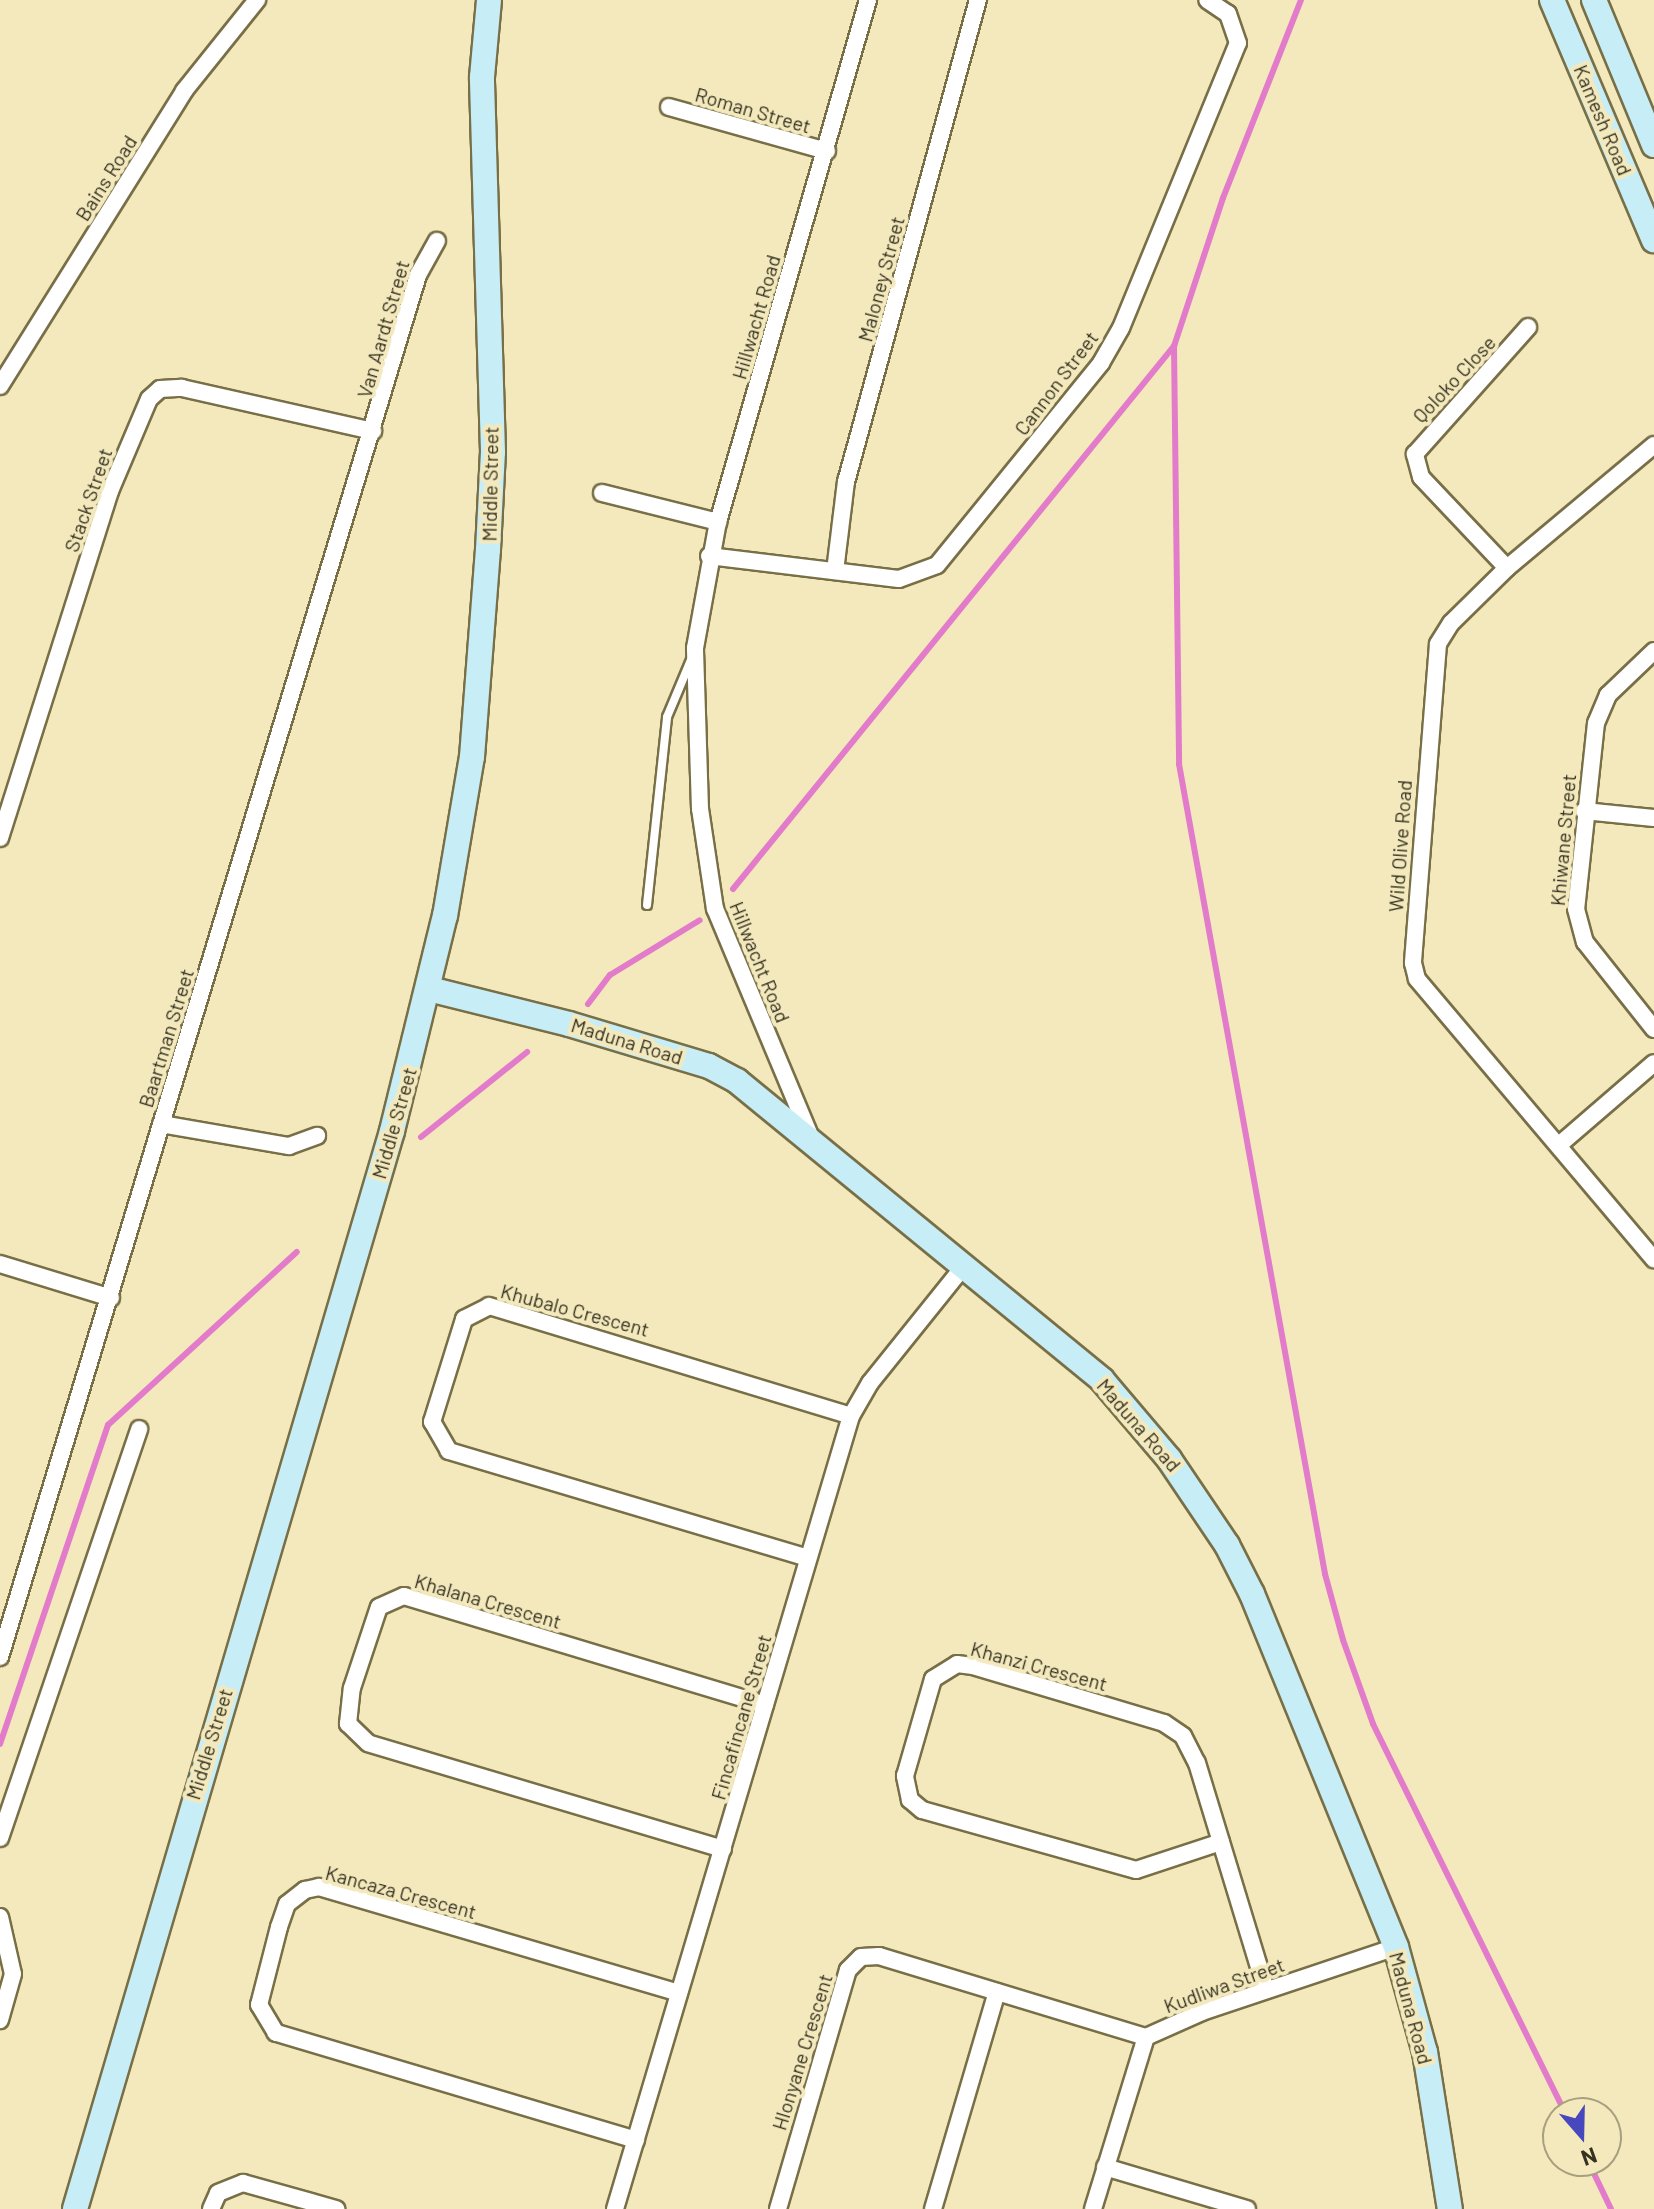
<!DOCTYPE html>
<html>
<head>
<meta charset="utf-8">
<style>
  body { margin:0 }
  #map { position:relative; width:1654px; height:2209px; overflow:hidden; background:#f3e9bd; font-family:Barlow,sans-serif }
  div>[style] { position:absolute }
  .stream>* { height:6px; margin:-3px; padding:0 3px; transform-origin:3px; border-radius:3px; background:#e27bc9 }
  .roads { filter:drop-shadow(2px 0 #786f47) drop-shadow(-2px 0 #786f47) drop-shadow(0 2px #786f47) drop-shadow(0 -2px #786f47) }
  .lane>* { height:8px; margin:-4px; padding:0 4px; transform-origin:4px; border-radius:4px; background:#fff }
  .street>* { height:16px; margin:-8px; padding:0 8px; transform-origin:8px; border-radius:8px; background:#fff }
  .secondary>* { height:24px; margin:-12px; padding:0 12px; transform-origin:12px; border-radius:12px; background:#c7eef7 }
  span { translate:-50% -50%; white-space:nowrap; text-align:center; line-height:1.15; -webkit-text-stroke:8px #f3e9bd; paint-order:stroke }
  .street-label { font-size:20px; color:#363221 }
  .north { position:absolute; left:1542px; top:2097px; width:80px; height:80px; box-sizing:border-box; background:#f3e9bd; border:2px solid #a7a07f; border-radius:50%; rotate:160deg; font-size:22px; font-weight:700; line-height:32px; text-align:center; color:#363221 }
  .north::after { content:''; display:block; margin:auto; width:28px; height:36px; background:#4848be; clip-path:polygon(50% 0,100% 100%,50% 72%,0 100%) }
</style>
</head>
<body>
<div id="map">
  <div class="stream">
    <i style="left:1301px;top:0;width:213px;rotate:111.5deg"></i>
    <i style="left:1223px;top:198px;width:156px;rotate:108.3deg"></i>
    <i style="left:1174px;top:346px;width:418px;rotate:89.3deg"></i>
    <i style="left:1179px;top:764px;width:823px;rotate:79.78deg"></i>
    <i style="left:1325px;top:1574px;width:68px;rotate:74.7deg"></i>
    <i style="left:1343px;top:1640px;width:89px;rotate:70.3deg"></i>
    <i style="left:1373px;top:1724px;width:434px;rotate:63.7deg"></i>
    <i style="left:733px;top:889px;width:700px;rotate:-50.92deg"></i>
    <i style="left:588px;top:1004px;width:36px;rotate:-53deg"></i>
    <i style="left:610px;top:975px;width:105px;rotate:-31.4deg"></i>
    <i style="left:421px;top:1137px;width:136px;rotate:-38.7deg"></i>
    <i style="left:0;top:1744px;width:337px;rotate:-71.3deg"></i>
    <i style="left:108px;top:1425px;width:256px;rotate:-42.5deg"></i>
    <i style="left:1588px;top:2161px;width:53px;rotate:64.4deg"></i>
  </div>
  <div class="roads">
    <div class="lane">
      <i style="left:647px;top:905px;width:189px;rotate:-83.9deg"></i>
      <i style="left:667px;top:717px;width:62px;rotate:-67.2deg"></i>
    </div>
    <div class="street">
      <i style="left:669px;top:107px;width:164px;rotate:15.6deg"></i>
      <i style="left:0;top:386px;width:348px;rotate:-58deg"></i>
      <i style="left:184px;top:91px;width:117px;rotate:-51.3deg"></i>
      <i style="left:1654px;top:445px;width:192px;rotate:140.1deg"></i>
      <i style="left:1507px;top:568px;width:78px;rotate:135.5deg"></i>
      <i style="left:1451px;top:623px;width:25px;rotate:122deg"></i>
      <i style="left:1438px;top:644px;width:320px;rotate:94.5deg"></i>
      <i style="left:1413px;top:963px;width:16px;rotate:76deg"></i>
      <i style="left:1417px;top:979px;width:367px;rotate:49.8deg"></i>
      <i style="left:602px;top:493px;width:120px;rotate:14deg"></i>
      <i style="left:709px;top:556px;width:191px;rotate:6.9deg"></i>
      <i style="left:899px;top:579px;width:40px;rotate:-20.2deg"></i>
      <i style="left:937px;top:565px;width:260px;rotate:-50.9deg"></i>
      <i style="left:1101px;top:363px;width:40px;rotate:-60.3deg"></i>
      <i style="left:1121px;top:328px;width:308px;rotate:-67.7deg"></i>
      <i style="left:1238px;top:43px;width:31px;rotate:-109deg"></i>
      <i style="left:1228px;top:14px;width:25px;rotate:-146deg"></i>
      <i style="left:1507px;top:568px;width:125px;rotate:-133.4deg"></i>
      <i style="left:1421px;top:477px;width:24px;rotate:-105deg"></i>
      <i style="left:1415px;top:454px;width:170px;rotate:-48.3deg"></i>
      <i style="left:835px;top:571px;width:90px;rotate:-83deg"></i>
      <i style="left:846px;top:482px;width:500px;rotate:-74.7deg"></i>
      <i style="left:1654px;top:651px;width:64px;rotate:136.3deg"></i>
      <i style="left:1608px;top:695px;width:30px;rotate:113deg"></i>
      <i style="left:1596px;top:723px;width:187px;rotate:96.1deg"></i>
      <i style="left:1576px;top:909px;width:34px;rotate:75deg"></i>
      <i style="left:1585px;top:942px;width:111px;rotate:51.6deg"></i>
      <i style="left:1584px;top:811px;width:70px;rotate:5.7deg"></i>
      <i style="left:0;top:838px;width:364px;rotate:-72.4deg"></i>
      <i style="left:110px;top:491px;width:100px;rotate:-67deg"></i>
      <i style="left:149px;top:399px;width:15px;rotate:-42deg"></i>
      <i style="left:160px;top:389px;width:22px;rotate:-3deg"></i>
      <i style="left:182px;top:388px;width:196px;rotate:12.7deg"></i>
      <i style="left:161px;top:1124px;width:130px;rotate:9.8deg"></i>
      <i style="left:289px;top:1146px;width:30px;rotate:-20deg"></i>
      <i style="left:811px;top:1138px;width:248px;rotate:-112.7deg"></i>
      <i style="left:715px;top:909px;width:101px;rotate:-98.5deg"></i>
      <i style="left:700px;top:809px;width:161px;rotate:-91.8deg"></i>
      <i style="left:695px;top:648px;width:128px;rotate:-79.7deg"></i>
      <i style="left:718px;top:522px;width:543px;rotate:-73.97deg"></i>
      <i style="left:1559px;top:1145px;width:125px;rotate:-40.8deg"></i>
      <i style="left:0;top:1264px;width:116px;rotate:17deg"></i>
      <i style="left:808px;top:1558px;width:375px;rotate:-163.4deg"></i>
      <i style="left:449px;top:1451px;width:34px;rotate:-120deg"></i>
      <i style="left:432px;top:1422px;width:108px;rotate:-72.7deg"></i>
      <i style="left:464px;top:1319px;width:28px;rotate:-27deg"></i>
      <i style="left:489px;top:1306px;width:378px;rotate:16.9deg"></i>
      <i style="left:0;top:1657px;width:1444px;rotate:-73.17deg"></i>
      <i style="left:418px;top:275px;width:39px;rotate:-61deg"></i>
      <i style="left:0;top:1838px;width:432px;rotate:-71.2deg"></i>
      <i style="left:1221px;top:1842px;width:89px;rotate:161.8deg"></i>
      <i style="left:1136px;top:1870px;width:222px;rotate:-164.3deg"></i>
      <i style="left:922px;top:1810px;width:16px;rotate:-140deg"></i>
      <i style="left:910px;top:1800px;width:25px;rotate:-102deg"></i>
      <i style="left:905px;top:1776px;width:101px;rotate:-73.9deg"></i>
      <i style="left:933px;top:1679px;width:28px;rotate:-32deg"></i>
      <i style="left:957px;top:1664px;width:16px;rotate:7deg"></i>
      <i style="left:973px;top:1666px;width:199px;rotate:16.6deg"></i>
      <i style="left:1164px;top:1723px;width:23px;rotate:34deg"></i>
      <i style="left:1183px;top:1736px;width:30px;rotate:63deg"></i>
      <i style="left:1197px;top:1763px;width:237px;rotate:73.1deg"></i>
      <i style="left:723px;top:1849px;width:370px;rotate:-163.4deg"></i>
      <i style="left:368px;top:1743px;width:28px;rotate:-136deg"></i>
      <i style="left:348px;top:1724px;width:36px;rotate:-84deg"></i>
      <i style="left:352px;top:1688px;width:85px;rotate:-71.6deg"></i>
      <i style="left:379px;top:1607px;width:27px;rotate:-24deg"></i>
      <i style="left:404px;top:1596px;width:377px;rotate:16.8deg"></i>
      <i style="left:0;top:1917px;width:58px;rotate:77.2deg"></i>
      <i style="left:13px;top:1974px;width:48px;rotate:105.8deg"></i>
      <i style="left:636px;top:2140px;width:376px;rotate:-163.4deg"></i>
      <i style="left:276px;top:2033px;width:33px;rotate:-121deg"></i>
      <i style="left:259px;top:2005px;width:81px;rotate:-75.6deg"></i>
      <i style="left:279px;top:1927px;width:24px;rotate:-71deg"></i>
      <i style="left:287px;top:1904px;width:23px;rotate:-38deg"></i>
      <i style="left:305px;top:1890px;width:14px;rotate:-12deg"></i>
      <i style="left:319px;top:1887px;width:375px;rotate:16.4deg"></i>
      <i style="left:1105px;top:2167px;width:148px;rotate:16.5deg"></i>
      <i style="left:211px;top:2209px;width:17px;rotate:-66deg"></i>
      <i style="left:218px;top:2193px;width:27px;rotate:-22deg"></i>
      <i style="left:243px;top:2183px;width:97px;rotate:15.6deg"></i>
      <i style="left:615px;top:2209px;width:827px;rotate:-73.43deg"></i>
      <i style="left:851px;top:1416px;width:38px;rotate:-60deg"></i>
      <i style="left:870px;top:1383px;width:150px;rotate:-51.2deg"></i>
      <i style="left:778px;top:2209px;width:249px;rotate:-73.7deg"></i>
      <i style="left:848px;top:1970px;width:18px;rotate:-45deg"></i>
      <i style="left:861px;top:1957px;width:18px;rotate:-3deg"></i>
      <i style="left:879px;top:1956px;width:279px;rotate:16.9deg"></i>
      <i style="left:933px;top:2209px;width:226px;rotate:-73.6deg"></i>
      <i style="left:1093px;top:2209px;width:180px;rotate:-72.9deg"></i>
      <i style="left:1146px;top:2037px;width:61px;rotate:-24.1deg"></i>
      <i style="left:1202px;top:2012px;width:205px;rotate:-18.5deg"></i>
    </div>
    <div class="secondary">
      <i style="left:1552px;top:0;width:261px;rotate:67deg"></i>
      <i style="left:1594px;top:0;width:157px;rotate:67.5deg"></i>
      <i style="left:429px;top:989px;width:144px;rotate:14deg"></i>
      <i style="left:569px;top:1024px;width:146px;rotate:16.7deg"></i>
      <i style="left:709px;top:1066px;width:32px;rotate:28deg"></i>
      <i style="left:737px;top:1081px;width:472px;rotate:39.3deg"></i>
      <i style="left:1102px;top:1380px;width:104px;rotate:49.7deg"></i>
      <i style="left:1169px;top:1459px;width:104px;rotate:56deg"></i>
      <i style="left:1227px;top:1545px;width:55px;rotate:63deg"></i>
      <i style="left:1252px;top:1594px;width:381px;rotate:67.8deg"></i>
      <i style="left:1396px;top:1947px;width:109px;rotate:74.6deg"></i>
      <i style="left:1425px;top:2052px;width:159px;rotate:81deg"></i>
      <i style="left:75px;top:2209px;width:1124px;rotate:-73.61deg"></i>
      <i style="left:392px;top:1131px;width:221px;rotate:-76.2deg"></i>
      <i style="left:445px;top:916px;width:161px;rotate:-80.4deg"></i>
      <i style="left:472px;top:757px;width:208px;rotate:-85.6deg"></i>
      <i style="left:488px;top:550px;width:98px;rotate:-87.1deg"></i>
      <i style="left:493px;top:452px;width:375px;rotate:-91.7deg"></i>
      <i style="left:482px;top:77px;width:77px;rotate:-84.8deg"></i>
    </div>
  </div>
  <div class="street-label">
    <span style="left:753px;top:110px;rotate:16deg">Roman Street</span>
    <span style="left:1603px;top:120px;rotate:67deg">Kamesh Road</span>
    <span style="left:106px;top:178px;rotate:-58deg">Bains Road</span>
    <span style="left:881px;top:279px;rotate:-75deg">Maloney Street</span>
    <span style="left:756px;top:317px;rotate:-74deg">Hillwacht Road</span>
    <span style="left:383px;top:329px;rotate:-74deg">Van Aardt Street</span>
    <span style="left:1454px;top:379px;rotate:-47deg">Qoloko Close</span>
    <span style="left:1056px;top:383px;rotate:-53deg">Cannon Street</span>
    <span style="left:490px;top:484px;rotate:-89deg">Middle Street</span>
    <span style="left:88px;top:500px;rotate:-71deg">Stack Street</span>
    <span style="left:1563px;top:840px;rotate:-85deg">Khiwane Street</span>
    <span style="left:1400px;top:846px;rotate:-86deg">Wild Olive Road</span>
    <span style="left:760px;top:962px;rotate:68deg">Hillwacht Road</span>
    <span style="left:166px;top:1038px;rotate:-73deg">Baartman Street</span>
    <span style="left:627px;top:1041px;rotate:17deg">Maduna Road</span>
    <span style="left:394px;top:1123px;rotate:-74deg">Middle Street</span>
    <span style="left:575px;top:1310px;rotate:15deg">Khubalo Crescent</span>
    <span style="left:1139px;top:1425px;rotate:49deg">Maduna Road</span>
    <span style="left:488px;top:1601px;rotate:16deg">Khalana Crescent</span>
    <span style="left:1039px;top:1666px;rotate:15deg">Khanzi Crescent</span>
    <span style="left:741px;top:1717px;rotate:-74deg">Fincafincane Street</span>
    <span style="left:209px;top:1744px;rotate:-73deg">Middle Street</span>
    <span style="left:401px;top:1892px;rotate:15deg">Kancaza Crescent</span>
    <span style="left:1224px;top:1985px;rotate:-20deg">Kudliwa Street</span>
    <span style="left:1411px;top:2008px;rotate:75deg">Maduna Road</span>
    <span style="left:802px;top:2052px;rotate:-73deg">Hlonyane Crescent</span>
  </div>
  <div class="north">N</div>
</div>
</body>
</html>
